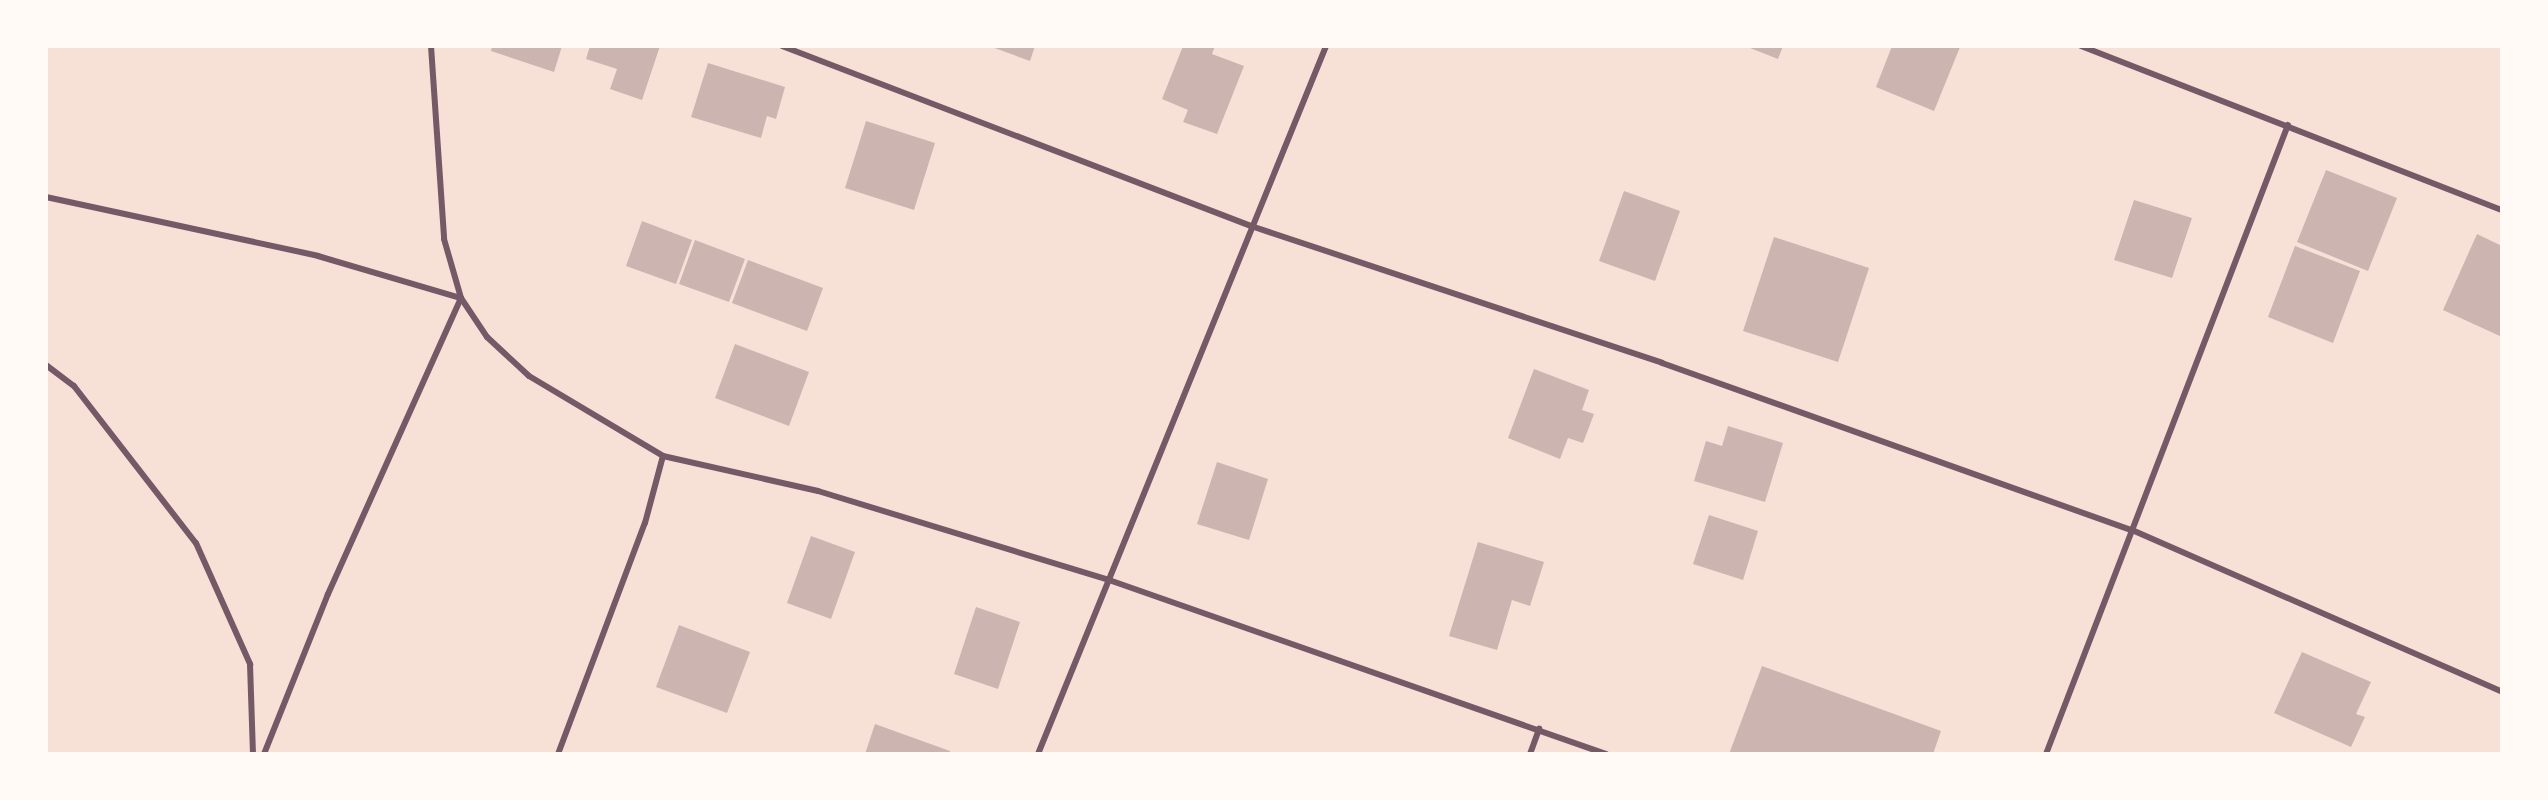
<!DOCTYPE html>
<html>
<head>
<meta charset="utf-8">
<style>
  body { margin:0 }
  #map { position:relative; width:2548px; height:800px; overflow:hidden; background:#f7e1d7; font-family:Signika,sans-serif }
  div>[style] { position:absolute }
  .building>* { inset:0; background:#ccb4b1 }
  .minor>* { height:6px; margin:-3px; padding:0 3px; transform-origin:3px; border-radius:3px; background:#755966 }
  span { translate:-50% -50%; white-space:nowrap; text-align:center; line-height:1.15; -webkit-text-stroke:4.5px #fffaf5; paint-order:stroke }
  .frame { position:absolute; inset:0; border:48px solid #fffaf5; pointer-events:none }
</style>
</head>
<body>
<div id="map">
  <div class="building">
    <i style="clip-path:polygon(492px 46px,562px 46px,554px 72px,491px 51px)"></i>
    <i style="clip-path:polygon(590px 46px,660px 46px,642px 100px,610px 89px,617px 69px,586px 59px)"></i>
    <i style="clip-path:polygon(989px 46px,1035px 46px,1030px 61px)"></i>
    <i style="clip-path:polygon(1183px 46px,1215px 46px,1212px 54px,1244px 66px,1217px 134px,1183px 122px,1188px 110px,1162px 99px)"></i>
    <i style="clip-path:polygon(1745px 46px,1783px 46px,1778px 59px)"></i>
    <i style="clip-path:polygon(1892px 46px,1960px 47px,1934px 111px,1876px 87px)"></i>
    <i style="clip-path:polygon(708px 63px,785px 87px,776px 119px,767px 116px,761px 138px,691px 117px)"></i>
    <i style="clip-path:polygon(866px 121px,935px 143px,914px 210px,845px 188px)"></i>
    <i style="clip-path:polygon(2326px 170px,2397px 198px,2368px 271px,2297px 242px)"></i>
    <i style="clip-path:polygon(1624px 191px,1680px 211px,1655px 281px,1599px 261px)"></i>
    <i style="clip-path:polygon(2134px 200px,2192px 218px,2172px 278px,2114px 260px)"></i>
    <i style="clip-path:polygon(642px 221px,692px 240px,676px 284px,626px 266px)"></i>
    <i style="clip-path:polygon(2477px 234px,2502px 246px,2502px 337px,2443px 310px)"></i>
    <i style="clip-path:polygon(1774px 237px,1869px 268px,1838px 362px,1743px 331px)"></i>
    <i style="clip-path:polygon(695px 240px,745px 259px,729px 302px,679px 284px)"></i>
    <i style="clip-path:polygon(2295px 246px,2360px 271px,2333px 343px,2268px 317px)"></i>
    <i style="clip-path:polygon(748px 260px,823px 288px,807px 331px,732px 303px)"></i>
    <i style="clip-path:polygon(735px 344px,809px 372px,789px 426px,715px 398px)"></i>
    <i style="clip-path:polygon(1534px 369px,1589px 390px,1582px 410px,1594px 414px,1583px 443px,1568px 438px,1560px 459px,1508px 438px)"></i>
    <i style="clip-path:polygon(1728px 426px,1783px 443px,1765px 502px,1694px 481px,1706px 441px,1722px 446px)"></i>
    <i style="clip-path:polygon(1217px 462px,1268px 479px,1249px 540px,1197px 524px)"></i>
    <i style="clip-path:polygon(1709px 515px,1758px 531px,1743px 580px,1693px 564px)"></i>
    <i style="clip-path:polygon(811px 536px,855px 552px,831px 619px,787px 603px)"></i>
    <i style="clip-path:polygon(1478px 542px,1544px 562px,1530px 606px,1512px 600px,1497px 650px,1449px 636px)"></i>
    <i style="clip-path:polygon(976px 607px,1020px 622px,998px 689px,954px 674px)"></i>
    <i style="clip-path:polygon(679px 625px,750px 652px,727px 713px,656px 687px)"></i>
    <i style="clip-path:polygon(2302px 652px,2371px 682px,2356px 714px,2365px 717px,2351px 747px,2274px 713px)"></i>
    <i style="clip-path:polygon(1762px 666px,1941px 731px,1933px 754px,1729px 754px)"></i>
    <i style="clip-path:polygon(875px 724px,950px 751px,949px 754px,865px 754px)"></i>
  </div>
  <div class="minor">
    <i style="left:431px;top:46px;width:193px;rotate:86.1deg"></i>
    <i style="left:444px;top:239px;width:61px;rotate:73.9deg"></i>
    <i style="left:461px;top:298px;width:47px;rotate:56.3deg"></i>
    <i style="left:487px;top:337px;width:57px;rotate:42.9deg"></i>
    <i style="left:529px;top:376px;width:156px;rotate:30.8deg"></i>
    <i style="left:782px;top:46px;width:502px;rotate:21deg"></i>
    <i style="left:1251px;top:226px;width:433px;rotate:18.4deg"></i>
    <i style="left:1662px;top:363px;width:499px;rotate:19.6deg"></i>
    <i style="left:2132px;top:530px;width:404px;rotate:23.6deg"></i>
    <i style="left:2081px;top:46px;width:452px;rotate:21.3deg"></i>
    <i style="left:46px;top:197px;width:278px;rotate:12.2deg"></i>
    <i style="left:318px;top:256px;width:149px;rotate:16.4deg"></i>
    <i style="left:461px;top:298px;width:325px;rotate:114.2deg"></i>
    <i style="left:328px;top:594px;width:172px;rotate:111.8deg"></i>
    <i style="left:46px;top:365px;width:35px;rotate:37deg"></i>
    <i style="left:74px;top:386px;width:199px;rotate:52.2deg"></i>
    <i style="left:196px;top:543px;width:133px;rotate:65.9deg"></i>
    <i style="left:250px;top:664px;width:90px;rotate:88.1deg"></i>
    <i style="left:558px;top:754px;width:247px;rotate:-69.4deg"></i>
    <i style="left:645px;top:523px;width:69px;rotate:-75deg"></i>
    <i style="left:663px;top:456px;width:159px;rotate:12.7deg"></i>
    <i style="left:818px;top:491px;width:304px;rotate:17deg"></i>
    <i style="left:1109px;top:580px;width:527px;rotate:19.3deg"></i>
    <i style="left:1038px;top:754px;width:764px;rotate:-67.86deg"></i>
    <i style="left:1530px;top:754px;width:27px;rotate:-70deg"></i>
    <i style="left:2046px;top:754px;width:674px;rotate:-68.96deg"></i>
  </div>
  <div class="frame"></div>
</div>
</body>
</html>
